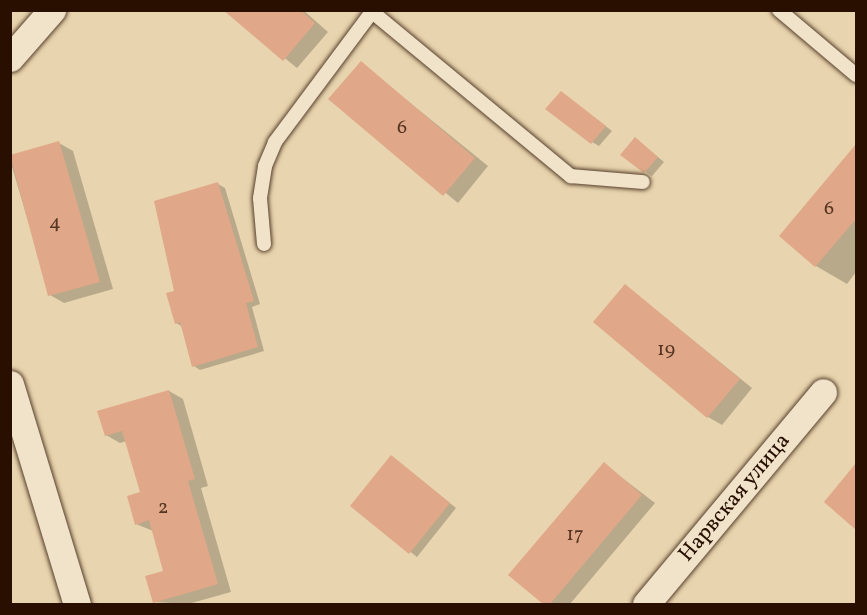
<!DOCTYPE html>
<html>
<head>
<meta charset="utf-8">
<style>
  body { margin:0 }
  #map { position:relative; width:867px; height:615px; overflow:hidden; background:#e8d4ae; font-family:Vollkorn,serif }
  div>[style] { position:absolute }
  .shadow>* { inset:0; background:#0003 }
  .building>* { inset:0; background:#e0a888 }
  .roads { filter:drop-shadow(0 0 2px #58402c) drop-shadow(0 0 2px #58402c) }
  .service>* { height:14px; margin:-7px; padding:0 7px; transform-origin:7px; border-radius:7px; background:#f0e3ca }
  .minor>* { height:27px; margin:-13.5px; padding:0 13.5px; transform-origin:13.5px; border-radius:13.5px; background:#f0e3ca }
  span { translate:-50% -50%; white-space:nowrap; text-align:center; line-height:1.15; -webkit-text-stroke:4.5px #f0e3ca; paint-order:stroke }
  .number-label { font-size:20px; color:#563522 }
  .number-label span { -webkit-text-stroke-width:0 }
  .street-label { font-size:22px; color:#280f00 }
  .frame { position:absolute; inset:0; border:12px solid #280f00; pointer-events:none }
</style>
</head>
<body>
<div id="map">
  <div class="shadow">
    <i style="clip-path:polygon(225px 10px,303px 10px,328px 32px,297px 68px)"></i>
    <i style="clip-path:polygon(361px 63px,488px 166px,458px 203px,331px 99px)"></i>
    <i style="clip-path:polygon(561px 92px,612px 131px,599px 146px,592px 142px)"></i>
    <i style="clip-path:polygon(636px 139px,664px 162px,652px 176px,622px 155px)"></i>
    <i style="clip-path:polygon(59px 143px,73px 151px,113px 289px,64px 303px,50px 295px,10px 160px)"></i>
    <i style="clip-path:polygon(856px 147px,856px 272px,847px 284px,816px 266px,781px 236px)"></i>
    <i style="clip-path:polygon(218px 184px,225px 188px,260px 304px,252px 307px,264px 351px,200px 370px,194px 366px,183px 327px,176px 323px,175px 292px)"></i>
    <i style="clip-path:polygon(625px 285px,752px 388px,722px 425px,708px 417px)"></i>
    <i style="clip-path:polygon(169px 391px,183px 399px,208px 486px,201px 488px,231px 592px,188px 604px,154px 602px,165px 572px,153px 531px,136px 524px,142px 493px,127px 441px,120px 443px,106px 435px)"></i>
    <i style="clip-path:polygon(398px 461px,456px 508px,417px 557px,352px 506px)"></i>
    <i style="clip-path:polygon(604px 464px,655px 503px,570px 604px,545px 604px,510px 575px)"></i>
    <i style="clip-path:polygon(856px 466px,856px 528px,826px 502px)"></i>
  </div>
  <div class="building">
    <i style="clip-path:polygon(223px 10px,300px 10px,315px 23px,283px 61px)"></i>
    <i style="clip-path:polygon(361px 61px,475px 158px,443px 196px,328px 99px)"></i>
    <i style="clip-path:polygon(561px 91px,606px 126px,591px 144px,545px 109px)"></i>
    <i style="clip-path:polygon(635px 137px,658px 157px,644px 173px,620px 155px)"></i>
    <i style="clip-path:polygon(59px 141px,100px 282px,48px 296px,10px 155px)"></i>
    <i style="clip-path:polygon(856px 144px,856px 219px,815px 267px,779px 236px)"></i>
    <i style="clip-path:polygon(218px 182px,254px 301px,246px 303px,258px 347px,192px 367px,180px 322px,175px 324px,166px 293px,174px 291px,154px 201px)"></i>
    <i style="clip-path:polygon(625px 284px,740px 379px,707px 418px,593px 322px)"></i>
    <i style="clip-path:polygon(169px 390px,195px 479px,188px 481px,218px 584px,153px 603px,145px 576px,163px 571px,149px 520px,135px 525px,127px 496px,140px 492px,122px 431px,105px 436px,97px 411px)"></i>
    <i style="clip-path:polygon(391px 455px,450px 503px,409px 554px,350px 506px)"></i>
    <i style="clip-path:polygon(604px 462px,642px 495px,550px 604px,543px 604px,508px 575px)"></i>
    <i style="clip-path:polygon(856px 463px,856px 530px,824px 502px)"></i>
  </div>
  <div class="roads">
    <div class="service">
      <i style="left:370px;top:10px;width:261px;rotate:39.6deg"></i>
      <i style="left:571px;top:176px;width:72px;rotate:4.8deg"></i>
      <i style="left:779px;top:10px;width:101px;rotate:40.2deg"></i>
      <i style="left:264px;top:244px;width:46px;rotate:-95deg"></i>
      <i style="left:260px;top:198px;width:32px;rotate:-81deg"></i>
      <i style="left:265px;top:166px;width:26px;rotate:-67deg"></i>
      <i style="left:275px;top:142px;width:162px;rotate:-53.3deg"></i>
    </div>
    <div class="minor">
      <i style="left:10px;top:58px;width:64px;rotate:-48.8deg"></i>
      <i style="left:10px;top:384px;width:230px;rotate:73.1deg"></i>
      <i style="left:646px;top:604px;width:276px;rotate:-50.1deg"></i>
    </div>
  </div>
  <div class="number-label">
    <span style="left:402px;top:128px">6</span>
    <span style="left:829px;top:209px">6</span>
    <span style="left:55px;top:223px">4</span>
    <span style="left:666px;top:350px">19</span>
    <span style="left:163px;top:508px">2</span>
    <span style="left:575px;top:535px">17</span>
  </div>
  <div class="street-label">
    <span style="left:735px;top:498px;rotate:-50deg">Нарвская улица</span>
  </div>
  <div class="frame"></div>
</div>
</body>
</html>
